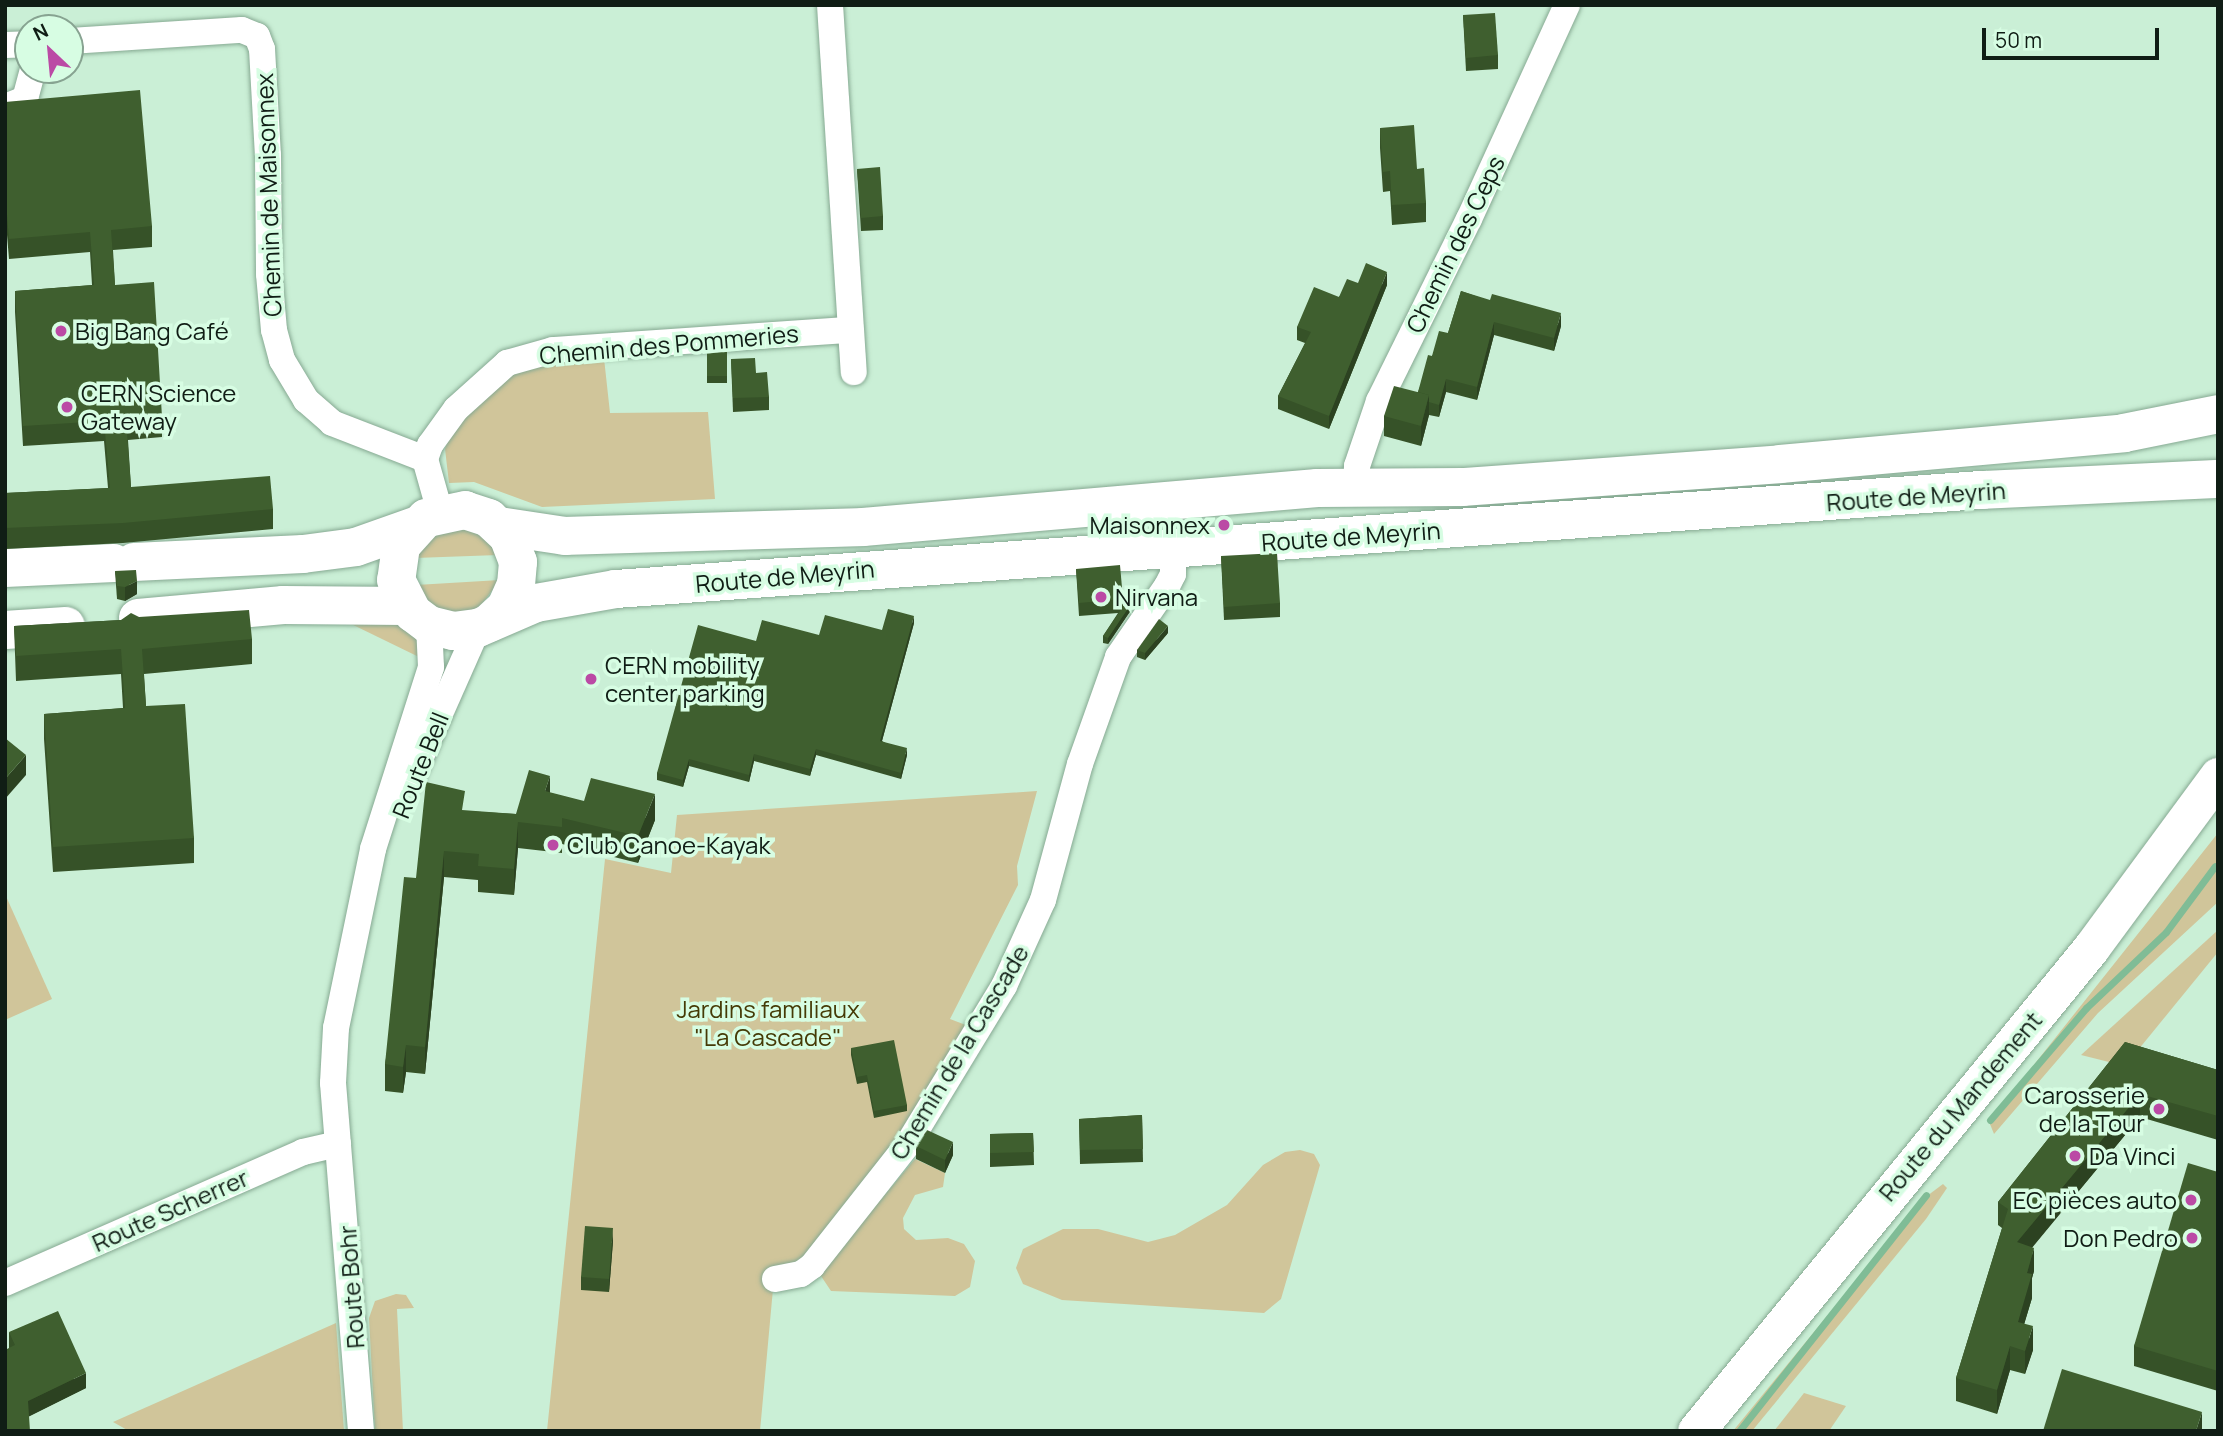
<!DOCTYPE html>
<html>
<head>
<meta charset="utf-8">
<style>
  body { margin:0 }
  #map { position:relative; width:2223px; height:1436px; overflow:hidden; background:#caefd6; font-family:Manrope,sans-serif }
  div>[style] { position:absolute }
  .green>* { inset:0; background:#d0c59a }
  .stream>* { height:7px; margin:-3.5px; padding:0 3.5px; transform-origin:3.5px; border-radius:3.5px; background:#80bc96 }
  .roads { filter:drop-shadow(0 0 2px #86a992) drop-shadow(0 0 2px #86a992) }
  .minor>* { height:26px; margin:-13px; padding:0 13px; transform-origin:13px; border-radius:13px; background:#fff }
  .secondary>* { height:37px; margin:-18.5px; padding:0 18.5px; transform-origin:18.5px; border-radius:18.5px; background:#fff }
  .primary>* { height:38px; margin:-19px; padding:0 19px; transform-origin:19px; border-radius:19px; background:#fff }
  .wall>* { inset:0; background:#365228 }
  .shaded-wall>* { inset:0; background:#2c4221 }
  .building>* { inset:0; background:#3f5f2f }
  .dots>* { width:19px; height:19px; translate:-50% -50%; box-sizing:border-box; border:4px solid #d7fde3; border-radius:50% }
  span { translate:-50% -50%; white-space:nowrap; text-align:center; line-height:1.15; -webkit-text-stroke:7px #d7fde3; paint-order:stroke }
  .street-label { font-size:24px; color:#101d15 }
  .poi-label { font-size:24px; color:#101d15 }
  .left { translate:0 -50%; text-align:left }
  .right { translate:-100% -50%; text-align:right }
  .park-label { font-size:24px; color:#453a06 }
  .frame { position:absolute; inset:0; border:7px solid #101d15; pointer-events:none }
  .north { position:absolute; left:14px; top:14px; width:70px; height:70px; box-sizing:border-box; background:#d7fde3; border:2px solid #87a391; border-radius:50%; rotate:334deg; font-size:19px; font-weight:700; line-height:28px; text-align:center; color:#101d15 }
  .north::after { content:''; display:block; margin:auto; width:24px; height:32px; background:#bb4aa5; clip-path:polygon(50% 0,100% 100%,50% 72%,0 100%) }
  .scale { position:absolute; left:1982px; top:28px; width:177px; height:32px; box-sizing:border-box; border:4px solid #101d15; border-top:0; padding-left:9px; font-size:21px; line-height:24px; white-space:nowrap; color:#101d15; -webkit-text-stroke:5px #d7fde3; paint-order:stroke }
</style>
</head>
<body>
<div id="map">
  <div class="green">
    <i style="clip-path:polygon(604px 358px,610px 413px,708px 412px,715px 499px,542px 507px,474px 482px,449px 483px,445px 449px,451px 432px,471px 408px,516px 372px,550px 362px)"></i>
    <i style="clip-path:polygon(457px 526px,483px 534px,498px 555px,415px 558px,431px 535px)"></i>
    <i style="clip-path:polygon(500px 580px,478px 609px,463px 614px,434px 608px,416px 585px)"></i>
    <i style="clip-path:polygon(379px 616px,407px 629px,419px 641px,421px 658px,343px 620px)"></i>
    <i style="clip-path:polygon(1037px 791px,1017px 866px,1018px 885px,950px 1019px,971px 1027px,919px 1116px,802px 1267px,775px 1267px,760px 1431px,547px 1431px,605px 859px,671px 873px,677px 815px)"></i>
    <i style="clip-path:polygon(2218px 833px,2218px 902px,2098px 1013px,1994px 1134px,1990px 1124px,1994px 1115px)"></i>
    <i style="clip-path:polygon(5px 894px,52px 999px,5px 1020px)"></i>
    <i style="clip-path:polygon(2218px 930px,2218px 952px,2125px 1066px,2081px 1055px)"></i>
    <i style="clip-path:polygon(1300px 1150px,1314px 1154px,1320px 1165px,1281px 1299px,1264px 1313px,1062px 1300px,1023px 1284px,1016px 1268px,1023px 1249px,1063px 1229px,1098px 1229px,1148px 1242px,1175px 1235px,1227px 1205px,1263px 1165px,1285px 1152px)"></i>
    <i style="clip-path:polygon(915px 1159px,945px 1173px,943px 1187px,915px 1195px,903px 1218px,904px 1229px,916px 1240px,948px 1238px,964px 1244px,975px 1261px,970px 1287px,955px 1296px,831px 1291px,819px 1273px)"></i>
    <i style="clip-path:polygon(1943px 1184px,1947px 1188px,1926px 1219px,1752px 1431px,1733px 1431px,1923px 1199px)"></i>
    <i style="clip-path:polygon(396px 1294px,406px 1295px,414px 1308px,397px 1309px,403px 1431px,375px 1431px,369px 1318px,375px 1301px)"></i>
    <i style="clip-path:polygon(336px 1323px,344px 1431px,129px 1431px,113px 1422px)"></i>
    <i style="clip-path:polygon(1804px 1393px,1846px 1406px,1829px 1431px,1774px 1431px)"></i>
  </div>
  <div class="stream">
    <i style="left:1990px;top:1120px;width:148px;rotate:-49.4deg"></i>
    <i style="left:2086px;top:1008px;width:110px;rotate:-43.5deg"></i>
    <i style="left:2166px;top:932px;width:82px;rotate:-53.4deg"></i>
    <i style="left:1739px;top:1431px;width:301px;rotate:-51.6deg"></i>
  </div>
  <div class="roads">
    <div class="minor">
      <i style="left:830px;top:5px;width:368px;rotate:86.3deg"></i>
      <i style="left:70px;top:41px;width:172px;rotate:-3.7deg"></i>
      <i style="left:242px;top:30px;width:16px;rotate:22deg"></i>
      <i style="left:257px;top:36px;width:14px;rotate:69deg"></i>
      <i style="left:262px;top:49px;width:106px;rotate:86.8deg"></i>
      <i style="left:268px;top:155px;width:119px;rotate:89.5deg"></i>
      <i style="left:269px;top:274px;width:56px;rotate:84.9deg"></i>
      <i style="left:274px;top:330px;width:31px;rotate:75deg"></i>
      <i style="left:282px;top:360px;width:47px;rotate:59deg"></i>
      <i style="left:306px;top:400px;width:35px;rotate:41deg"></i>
      <i style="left:332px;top:423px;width:100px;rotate:21.2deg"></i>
      <i style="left:5px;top:45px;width:23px;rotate:-2deg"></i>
      <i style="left:5px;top:107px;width:22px;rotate:-22deg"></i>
      <i style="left:25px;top:99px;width:30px;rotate:-75deg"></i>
      <i style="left:1356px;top:486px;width:20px;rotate:-87deg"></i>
      <i style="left:1357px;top:466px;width:69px;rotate:-71.3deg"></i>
      <i style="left:1379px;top:401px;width:203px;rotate:-63.7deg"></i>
      <i style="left:1469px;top:219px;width:235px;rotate:-65.4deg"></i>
      <i style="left:440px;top:512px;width:55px;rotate:-105.8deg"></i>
      <i style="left:425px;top:459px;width:15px;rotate:-70deg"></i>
      <i style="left:430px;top:445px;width:44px;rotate:-54.2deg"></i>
      <i style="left:456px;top:409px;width:69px;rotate:-42deg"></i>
      <i style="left:507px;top:363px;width:48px;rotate:-15.8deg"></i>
      <i style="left:553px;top:350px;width:296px;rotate:-3.9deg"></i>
      <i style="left:411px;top:779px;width:165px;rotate:-66.1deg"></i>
      <i style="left:775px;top:1279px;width:26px;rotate:-11deg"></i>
      <i style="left:801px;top:1274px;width:14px;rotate:-36deg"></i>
      <i style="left:812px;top:1266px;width:155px;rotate:-51.8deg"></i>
      <i style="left:908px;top:1144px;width:185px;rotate:-58.7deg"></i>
      <i style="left:1004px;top:986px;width:94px;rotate:-65.6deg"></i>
      <i style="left:1043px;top:900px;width:141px;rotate:-74.8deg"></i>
      <i style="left:1080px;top:764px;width:114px;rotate:-70.4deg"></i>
      <i style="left:1118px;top:657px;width:86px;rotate:-55.4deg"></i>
      <i style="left:1167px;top:586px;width:13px;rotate:-63deg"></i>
      <i style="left:1173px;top:574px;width:24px;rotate:-90deg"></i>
      <i style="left:5px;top:1283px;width:326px;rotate:-23.7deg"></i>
      <i style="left:303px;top:1152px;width:36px;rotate:-13deg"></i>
      <i style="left:361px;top:1431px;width:349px;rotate:-94.6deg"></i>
      <i style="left:333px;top:1083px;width:55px;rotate:-86.9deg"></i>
      <i style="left:336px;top:1028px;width:183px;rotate:-78.3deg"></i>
      <i style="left:373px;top:849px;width:191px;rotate:-72.3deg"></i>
      <i style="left:431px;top:667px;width:42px;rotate:-92.7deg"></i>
    </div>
    <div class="secondary">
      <i style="left:1696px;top:1431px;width:624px;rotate:-50.72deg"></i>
      <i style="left:2091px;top:948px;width:214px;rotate:-53.6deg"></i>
    </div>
    <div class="primary">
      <i style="left:499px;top:526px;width:67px;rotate:8.6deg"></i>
      <i style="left:565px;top:536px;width:298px;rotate:-1.7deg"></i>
      <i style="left:863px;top:527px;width:456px;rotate:-4.9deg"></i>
      <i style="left:1317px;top:488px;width:146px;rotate:-0.4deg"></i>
      <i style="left:1463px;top:487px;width:318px;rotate:-4.1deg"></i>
      <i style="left:1780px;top:464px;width:345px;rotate:-5.1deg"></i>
      <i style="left:2124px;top:433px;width:96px;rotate:-11.4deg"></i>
      <i style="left:134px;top:562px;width:169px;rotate:-2.7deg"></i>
      <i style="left:303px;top:554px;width:53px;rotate:-7.5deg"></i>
      <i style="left:356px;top:547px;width:63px;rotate:-19.6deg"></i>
      <i style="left:5px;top:568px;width:109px;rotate:-2.6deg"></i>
      <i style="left:138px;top:618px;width:146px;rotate:-5.1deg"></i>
      <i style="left:283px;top:605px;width:124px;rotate:0.5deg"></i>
      <i style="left:489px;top:623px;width:23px;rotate:-43deg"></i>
      <i style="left:506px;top:607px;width:24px;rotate:-66deg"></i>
      <i style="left:516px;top:585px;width:23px;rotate:-85deg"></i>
      <i style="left:518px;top:562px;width:28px;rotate:-111deg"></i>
      <i style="left:508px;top:536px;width:26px;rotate:-137deg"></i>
      <i style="left:489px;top:518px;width:25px;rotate:-162deg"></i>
      <i style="left:465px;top:510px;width:40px;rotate:168deg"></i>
      <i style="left:426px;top:518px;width:38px;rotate:132deg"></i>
      <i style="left:401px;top:546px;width:34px;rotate:98deg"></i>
      <i style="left:396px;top:580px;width:37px;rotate:63deg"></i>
      <i style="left:413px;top:613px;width:20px;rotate:37deg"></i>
      <i style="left:429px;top:625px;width:25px;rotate:14deg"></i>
      <i style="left:453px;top:631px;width:25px;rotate:-7deg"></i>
      <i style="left:478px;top:628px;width:63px;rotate:-23.3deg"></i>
      <i style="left:536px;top:603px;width:81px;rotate:-9.9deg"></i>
      <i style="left:616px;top:589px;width:1370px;rotate:-4.15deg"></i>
      <i style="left:1982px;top:490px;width:236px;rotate:-2.7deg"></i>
      <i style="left:5px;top:630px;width:61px;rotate:-3.8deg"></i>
    </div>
  </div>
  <div class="wall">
    <i style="clip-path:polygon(1463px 15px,1498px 55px,1498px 69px,1466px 71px)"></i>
    <i style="clip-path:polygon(5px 102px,152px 226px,152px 247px,113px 250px,115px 285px,162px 417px,162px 437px,128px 440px,131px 487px,273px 509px,273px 529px,123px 543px,5px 549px,5px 493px,108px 488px,104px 441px,23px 446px,15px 312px,15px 291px,92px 285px,90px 252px,9px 259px,7px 235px,5px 235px)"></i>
    <i style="clip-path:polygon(1380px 128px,1417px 169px,1426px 203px,1426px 222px,1392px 225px,1390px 191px,1383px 192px,1380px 148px)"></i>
    <i style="clip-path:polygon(857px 169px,883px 216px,883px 230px,861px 231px)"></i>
    <i style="clip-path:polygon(1358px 283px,1387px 285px,1329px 429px,1278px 409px,1278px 396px,1305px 343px,1297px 340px,1297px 327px)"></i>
    <i style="clip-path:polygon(1461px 291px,1561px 326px,1554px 351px,1494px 335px,1477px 400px,1446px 392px,1439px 417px,1429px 415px,1421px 446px,1384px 436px,1384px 416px,1418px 392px,1432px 356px,1448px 333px)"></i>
    <i style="clip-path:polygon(727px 349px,727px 383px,707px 383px,707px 350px)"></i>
    <i style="clip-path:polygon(731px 359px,756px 373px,769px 397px,769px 410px,733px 412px)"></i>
    <i style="clip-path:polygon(1221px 556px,1280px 603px,1280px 617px,1224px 620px)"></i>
    <i style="clip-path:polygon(1076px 569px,1123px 599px,1123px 606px,1131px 610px,1108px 644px,1103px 643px,1103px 636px,1118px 613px,1079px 616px)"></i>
    <i style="clip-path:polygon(115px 571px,137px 594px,125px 601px,117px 599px)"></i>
    <i style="clip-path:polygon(139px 617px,252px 639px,252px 664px,144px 674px,146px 706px,194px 838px,194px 863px,53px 872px,44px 739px,44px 714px,123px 708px,121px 674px,16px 681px,14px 626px,121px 620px)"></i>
    <i style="clip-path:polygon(914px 623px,882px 741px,907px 755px,901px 779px,816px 755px,810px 776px,754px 761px,749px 782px,689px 766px,683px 787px,657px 780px,657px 773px,756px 641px,882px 630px)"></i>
    <i style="clip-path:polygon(1168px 633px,1145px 660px,1137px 657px,1137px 650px)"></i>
    <i style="clip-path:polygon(550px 793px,655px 820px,638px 863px,562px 844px,562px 853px,518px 848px,514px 895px,478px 892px,478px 880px,444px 877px,425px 1074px,406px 1072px,403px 1093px,385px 1091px,385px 1064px,416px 878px,465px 811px,516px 814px)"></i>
    <i style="clip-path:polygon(2125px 1042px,2218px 1070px,2218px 1140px,2140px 1117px,2032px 1247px,2034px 1271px,2032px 1278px,2032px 1298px,2024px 1324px,2033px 1350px,2025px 1374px,2010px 1370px,1997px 1414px,1956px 1401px,1956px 1378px,2002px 1228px,1998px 1225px,1998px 1202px)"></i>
    <i style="clip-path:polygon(851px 1048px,907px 1105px,907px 1111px,874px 1118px,867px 1082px,857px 1084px,851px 1055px)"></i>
    <i style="clip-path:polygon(1142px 1115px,1143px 1162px,1080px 1164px,1079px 1119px)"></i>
    <i style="clip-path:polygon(1033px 1133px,1034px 1165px,990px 1167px,990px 1134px)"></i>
    <i style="clip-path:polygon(916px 1146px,953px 1155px,945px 1173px,916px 1159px)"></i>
    <i style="clip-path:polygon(2218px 1172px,2218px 1391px,2134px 1366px,2134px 1346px)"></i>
    <i style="clip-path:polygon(613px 1241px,609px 1292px,581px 1290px,581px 1277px)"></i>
    <i style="clip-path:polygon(9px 1332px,86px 1388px,29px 1416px,9px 1348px)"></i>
  </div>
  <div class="shaded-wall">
    <i style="clip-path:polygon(1387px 272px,1387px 285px,1329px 429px,1329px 416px)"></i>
    <i style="clip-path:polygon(1561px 313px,1561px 326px,1554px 351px,1554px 338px)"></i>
    <i style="clip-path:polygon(1494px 322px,1494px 335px,1477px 400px,1477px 387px)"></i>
    <i style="clip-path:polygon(1446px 379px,1446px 392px,1439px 417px,1439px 405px)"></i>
    <i style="clip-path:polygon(1429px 395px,1429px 415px,1421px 446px,1421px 426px)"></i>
    <i style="clip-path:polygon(137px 581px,137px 594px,125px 601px,125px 587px)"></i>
    <i style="clip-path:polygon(1131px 604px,1131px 610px,1108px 644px,1108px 638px)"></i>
    <i style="clip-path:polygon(914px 616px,914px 623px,880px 748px,880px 741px)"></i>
    <i style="clip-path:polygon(1168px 626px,1168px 633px,1145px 660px,1145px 653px)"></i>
    <i style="clip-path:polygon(907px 748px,907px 755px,901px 779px,901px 773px)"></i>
    <i style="clip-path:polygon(816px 749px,816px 755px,810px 776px,810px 769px)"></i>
    <i style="clip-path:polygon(754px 754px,754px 761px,749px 782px,749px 775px)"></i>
    <i style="clip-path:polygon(26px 755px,26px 775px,5px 799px,5px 779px)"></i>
    <i style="clip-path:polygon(689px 759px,689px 766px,683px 787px,683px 780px)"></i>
    <i style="clip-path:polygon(550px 776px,550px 802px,545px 791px)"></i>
    <i style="clip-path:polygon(655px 794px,655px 820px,638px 863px,638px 836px)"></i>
    <i style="clip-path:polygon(518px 822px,518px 848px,514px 895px,514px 869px)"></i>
    <i style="clip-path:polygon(444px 851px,444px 877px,425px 1074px,425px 1047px)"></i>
    <i style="clip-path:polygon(406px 1045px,406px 1072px,403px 1093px,403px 1067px)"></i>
    <i style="clip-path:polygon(2140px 1094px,2140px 1117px,2017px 1266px,2017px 1242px)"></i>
    <i style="clip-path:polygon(953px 1142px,953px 1155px,945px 1173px,945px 1160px)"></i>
    <i style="clip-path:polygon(613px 1228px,613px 1241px,609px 1292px,609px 1279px)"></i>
    <i style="clip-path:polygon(2034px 1248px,2034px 1271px,2032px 1278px,2032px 1298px,2018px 1345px,2018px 1322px,2027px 1273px)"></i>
    <i style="clip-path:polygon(2033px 1326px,2033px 1350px,2025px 1374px,2025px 1351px)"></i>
    <i style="clip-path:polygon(2010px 1346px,2010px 1370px,1997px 1414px,1997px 1390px)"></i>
    <i style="clip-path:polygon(86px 1373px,86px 1388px,28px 1417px,28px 1401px)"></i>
    <i style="clip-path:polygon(2202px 1412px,2202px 1431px,2196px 1431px)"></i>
  </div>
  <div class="building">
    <i style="clip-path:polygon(1495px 13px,1498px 55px,1466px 58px,1463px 15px)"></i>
    <i style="clip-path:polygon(140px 90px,152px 226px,111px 230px,115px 285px,154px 282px,162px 417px,126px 419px,131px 487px,270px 476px,273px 509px,123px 523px,5px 528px,5px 493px,110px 488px,104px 421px,23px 426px,15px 291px,94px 285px,90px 232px,9px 239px,7px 215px,5px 215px,5px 102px)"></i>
    <i style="clip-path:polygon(1414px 125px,1417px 169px,1424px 168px,1426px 203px,1392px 205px,1390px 171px,1383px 172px,1380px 128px)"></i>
    <i style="clip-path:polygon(880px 167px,883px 216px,861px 218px,857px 169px)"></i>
    <i style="clip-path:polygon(1366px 263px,1387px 272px,1329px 416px,1278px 396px,1311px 332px,1297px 327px,1314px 287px,1339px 297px,1347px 279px,1358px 283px)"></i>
    <i style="clip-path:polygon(1461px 291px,1490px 300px,1492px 294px,1561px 313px,1554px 338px,1494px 322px,1477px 387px,1446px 379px,1439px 405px,1429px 402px,1429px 395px,1418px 392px,1428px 355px,1432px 356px,1439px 331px,1448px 333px)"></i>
    <i style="clip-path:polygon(727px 349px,727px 376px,707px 376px,707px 350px)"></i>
    <i style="clip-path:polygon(755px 358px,756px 373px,767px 372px,769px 397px,733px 398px,731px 359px)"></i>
    <i style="clip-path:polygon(1394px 386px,1429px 395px,1421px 426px,1384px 416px)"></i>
    <i style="clip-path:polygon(1277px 553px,1280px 603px,1224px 607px,1221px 556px)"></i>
    <i style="clip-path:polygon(1120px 565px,1123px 599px,1079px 603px,1076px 569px)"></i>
    <i style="clip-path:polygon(136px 570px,137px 581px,125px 587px,117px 586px,115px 571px)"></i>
    <i style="clip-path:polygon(1127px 601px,1131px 604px,1108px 638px,1103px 636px)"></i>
    <i style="clip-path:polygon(888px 609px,914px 616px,880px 741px,907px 748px,901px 773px,816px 749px,810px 769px,754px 754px,749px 775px,689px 759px,683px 780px,657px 773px,698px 625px,756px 641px,762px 620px,819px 635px,825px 615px,882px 630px)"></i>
    <i style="clip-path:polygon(249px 610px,252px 639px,142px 649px,146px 706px,185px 704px,194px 838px,53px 847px,44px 714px,125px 708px,121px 649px,16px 656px,14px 626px,121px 620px,131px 613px,139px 617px)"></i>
    <i style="clip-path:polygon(1159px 619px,1168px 626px,1145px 653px,1137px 650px)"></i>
    <i style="clip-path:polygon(5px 738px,26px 755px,5px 779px)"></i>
    <i style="clip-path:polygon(529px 770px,550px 776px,545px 791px,584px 801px,591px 778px,655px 794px,638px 836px,562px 818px,562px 827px,518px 822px,514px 869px,478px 866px,479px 854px,444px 851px,425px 1047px,406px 1045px,403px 1067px,385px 1064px,404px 877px,416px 878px,426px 782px,465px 791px,462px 810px,516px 814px)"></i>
    <i style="clip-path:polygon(894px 1040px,907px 1105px,874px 1111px,867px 1075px,857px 1077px,851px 1048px)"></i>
    <i style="clip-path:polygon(2125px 1042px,2218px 1070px,2218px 1116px,2140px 1094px,2017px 1242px,2034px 1248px,2027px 1273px,2032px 1274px,2018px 1322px,2033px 1326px,2025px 1351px,2010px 1346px,1997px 1390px,1956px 1378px,2008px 1209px,1998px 1202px)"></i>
    <i style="clip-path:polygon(1142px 1115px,1143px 1149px,1080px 1150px,1079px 1119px)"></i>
    <i style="clip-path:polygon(927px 1130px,953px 1142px,945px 1160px,916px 1146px)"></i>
    <i style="clip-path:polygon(1033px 1133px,1034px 1152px,990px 1153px,990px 1134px)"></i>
    <i style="clip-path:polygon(2188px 1163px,2218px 1172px,2218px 1371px,2134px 1346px)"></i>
    <i style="clip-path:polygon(585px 1226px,613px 1228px,609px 1279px,581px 1277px)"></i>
    <i style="clip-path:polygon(58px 1311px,86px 1373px,28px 1401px,30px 1431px,5px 1431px,5px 1350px,15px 1345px,9px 1332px)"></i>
    <i style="clip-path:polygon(2062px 1369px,2202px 1412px,2196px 1431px,2043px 1431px)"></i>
  </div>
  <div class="dots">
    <i style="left:61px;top:331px;background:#bb4aa5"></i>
    <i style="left:67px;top:407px;background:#bb4aa5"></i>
    <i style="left:1224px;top:525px;background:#bb4aa5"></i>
    <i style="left:1101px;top:597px;background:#bb4aa5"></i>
    <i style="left:591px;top:679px;background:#bb4aa5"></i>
    <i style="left:553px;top:845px;background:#bb4aa5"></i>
    <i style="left:2159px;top:1109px;background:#bb4aa5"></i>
    <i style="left:2075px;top:1156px;background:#bb4aa5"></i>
    <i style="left:2191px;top:1200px;background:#bb4aa5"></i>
    <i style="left:2192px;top:1238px;background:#bb4aa5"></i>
  </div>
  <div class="street-label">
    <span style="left:268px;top:195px;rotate:-92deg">Chemin de Maisonnex</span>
    <span style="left:1455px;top:244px;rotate:-64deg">Chemin des Ceps</span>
    <span style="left:669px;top:344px;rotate:-5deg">Chemin des Pommeries</span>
    <span style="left:1916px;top:496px;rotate:-4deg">Route de Meyrin</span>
    <span style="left:1351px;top:536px;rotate:-4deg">Route de Meyrin</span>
    <span style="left:785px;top:576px;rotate:-5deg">Route de Meyrin</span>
    <span style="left:420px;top:765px;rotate:-68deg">Route Bell</span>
    <span style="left:959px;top:1052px;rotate:-59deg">Chemin de la Cascade</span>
    <span style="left:1960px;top:1106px;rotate:-50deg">Route du Mandement</span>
    <span style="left:170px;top:1210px;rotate:-24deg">Route Scherrer</span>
    <span style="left:351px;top:1287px;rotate:-94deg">Route Bohr</span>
  </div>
  <div class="poi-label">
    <span class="left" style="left:75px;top:331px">Big Bang Café</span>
    <span class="left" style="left:81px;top:407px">CERN Science<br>Gateway</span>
    <span class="right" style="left:1210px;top:525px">Maisonnex</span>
    <span class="left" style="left:1115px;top:597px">Nirvana</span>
    <span class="left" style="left:605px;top:679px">CERN mobility<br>center parking</span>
    <span class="left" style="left:567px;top:845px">Club Canoe-Kayak</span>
    <span class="right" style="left:2145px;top:1109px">Carosserie<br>de la Tour</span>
    <span class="left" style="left:2089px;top:1156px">Da Vinci</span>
    <span class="right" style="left:2177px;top:1200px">EC pièces auto</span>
    <span class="right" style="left:2178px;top:1238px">Don Pedro</span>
  </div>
  <div class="park-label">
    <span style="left:768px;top:1023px">Jardins familiaux<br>"La Cascade"</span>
  </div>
  <div class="frame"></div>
  <div class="north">N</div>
  <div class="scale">50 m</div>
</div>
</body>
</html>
